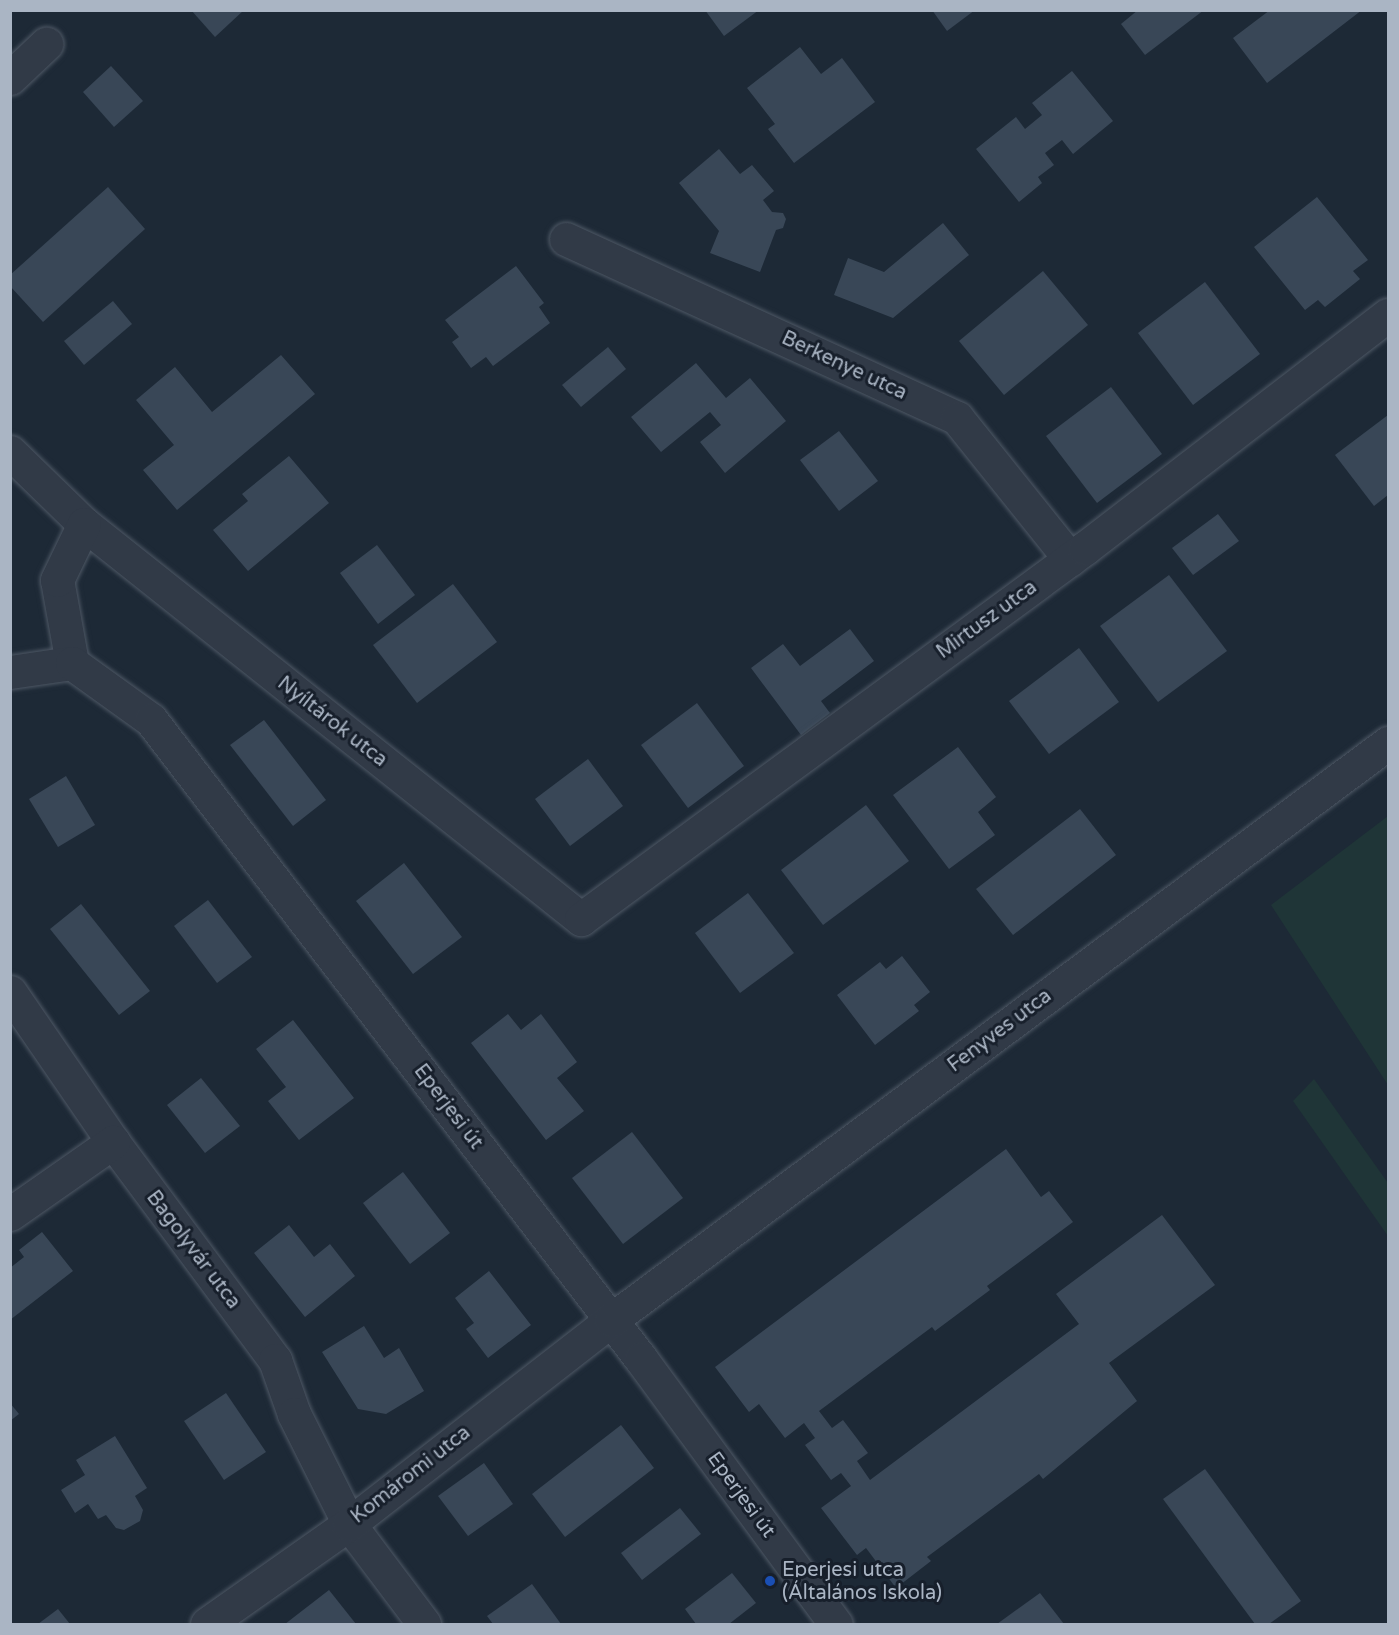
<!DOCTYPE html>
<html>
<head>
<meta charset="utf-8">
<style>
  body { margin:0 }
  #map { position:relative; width:1399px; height:1635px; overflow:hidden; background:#1d2936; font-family:"Varela Round",sans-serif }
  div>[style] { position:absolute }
  .green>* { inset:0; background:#1f3537 }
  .building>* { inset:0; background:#394757 }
  .roads { filter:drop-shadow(0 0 2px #4e5865) drop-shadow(0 0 2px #4e5865) }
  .minor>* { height:33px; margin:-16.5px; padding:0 16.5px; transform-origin:16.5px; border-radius:16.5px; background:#313a47 }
  .dots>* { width:16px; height:16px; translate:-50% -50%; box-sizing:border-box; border:3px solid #171f2b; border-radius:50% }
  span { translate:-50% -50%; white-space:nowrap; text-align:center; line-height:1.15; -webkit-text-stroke:6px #171f2b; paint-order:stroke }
  .street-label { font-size:20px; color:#aab5c4 }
  .poi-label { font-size:20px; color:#aab5c4 }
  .left { translate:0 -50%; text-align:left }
  .frame { position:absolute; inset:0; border:12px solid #aab5c4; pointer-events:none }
</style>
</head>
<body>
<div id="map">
  <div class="green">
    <i style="clip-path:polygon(1388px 816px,1388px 1085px,1271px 905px)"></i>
    <i style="clip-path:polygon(1314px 1079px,1388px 1183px,1388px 1236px,1293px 1101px)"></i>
  </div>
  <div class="building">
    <i style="clip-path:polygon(191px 10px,244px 10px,215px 37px)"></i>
    <i style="clip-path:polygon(705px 10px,759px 10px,724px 36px)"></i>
    <i style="clip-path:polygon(932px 10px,975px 10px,947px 31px)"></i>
    <i style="clip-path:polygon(1138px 10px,1204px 10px,1145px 55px,1121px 24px)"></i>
    <i style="clip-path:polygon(1270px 10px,1287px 11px,1362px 10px,1267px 83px,1233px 38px)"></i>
    <i style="clip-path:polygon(800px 47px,821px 74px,842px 58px,875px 102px,794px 163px,768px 129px,775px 124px,747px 88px)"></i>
    <i style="clip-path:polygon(111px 66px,143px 101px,114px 127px,83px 92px)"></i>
    <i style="clip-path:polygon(1072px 71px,1113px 121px,1073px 154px,1062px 140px,1045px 153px,1054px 165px,1038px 177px,1042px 183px,1019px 202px,976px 149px,1016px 117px,1025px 129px,1042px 115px,1032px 103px)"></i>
    <i style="clip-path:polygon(719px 149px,740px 174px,752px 165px,774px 191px,763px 200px,772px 212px,783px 213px,786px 219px,783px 228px,776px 230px,760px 272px,710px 253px,719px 231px,679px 183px)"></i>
    <i style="clip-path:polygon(108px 187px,145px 229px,43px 322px,10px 286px,10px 275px)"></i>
    <i style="clip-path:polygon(1317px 197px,1368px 260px,1353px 271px,1360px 279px,1325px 307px,1318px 300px,1305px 310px,1254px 247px)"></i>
    <i style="clip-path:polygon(943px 223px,969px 255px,893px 318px,834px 295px,848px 258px,884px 272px)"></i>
    <i style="clip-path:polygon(516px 266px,544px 303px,539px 307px,550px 323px,493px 366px,486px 357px,471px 368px,452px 342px,459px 337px,445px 320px)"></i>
    <i style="clip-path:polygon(1043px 271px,1088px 325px,1004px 395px,959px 341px)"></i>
    <i style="clip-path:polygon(1205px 282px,1260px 354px,1193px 405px,1138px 333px)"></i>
    <i style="clip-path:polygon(113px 301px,132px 324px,84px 365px,64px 341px)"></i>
    <i style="clip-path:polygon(608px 347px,626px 369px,581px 407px,562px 385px)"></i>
    <i style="clip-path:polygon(281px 355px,315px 394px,177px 510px,143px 470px,174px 445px,136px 400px,175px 367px,212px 412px)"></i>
    <i style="clip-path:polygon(696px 363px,726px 398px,750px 378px,786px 421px,725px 473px,700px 442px,721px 425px,710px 412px,661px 452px,631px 417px)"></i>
    <i style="clip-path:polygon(1111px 387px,1162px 454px,1097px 503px,1046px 436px)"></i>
    <i style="clip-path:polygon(1388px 415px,1388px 495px,1374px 506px,1335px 455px)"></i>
    <i style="clip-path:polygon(839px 431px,878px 481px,839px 511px,800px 460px)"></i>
    <i style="clip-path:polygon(289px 456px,329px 503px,248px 571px,213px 530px,248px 501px,242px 494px)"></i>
    <i style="clip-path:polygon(1218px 514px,1239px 541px,1193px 575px,1172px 548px)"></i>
    <i style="clip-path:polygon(377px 545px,415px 595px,378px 624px,340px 573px)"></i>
    <i style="clip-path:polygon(1169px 575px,1227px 651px,1158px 702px,1100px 626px)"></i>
    <i style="clip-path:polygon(453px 584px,497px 642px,417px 703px,373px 645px)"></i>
    <i style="clip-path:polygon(850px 629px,874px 661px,821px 701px,830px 713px,801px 735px,751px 668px,783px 644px,800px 666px)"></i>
    <i style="clip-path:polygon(1079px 648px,1119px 702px,1049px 754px,1009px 701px)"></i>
    <i style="clip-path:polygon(697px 703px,744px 766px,688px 808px,641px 745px)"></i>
    <i style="clip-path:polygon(264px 720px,326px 800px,293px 826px,230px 745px)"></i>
    <i style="clip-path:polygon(958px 747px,996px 797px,978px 812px,995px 835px,949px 869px,893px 795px)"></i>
    <i style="clip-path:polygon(588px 759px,623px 806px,570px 846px,535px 799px)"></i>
    <i style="clip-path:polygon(66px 776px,95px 825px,58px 847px,29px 799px)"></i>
    <i style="clip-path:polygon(866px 805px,909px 861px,823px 925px,781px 870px)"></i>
    <i style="clip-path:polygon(1080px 809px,1116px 855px,1013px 935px,976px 889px)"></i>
    <i style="clip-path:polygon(404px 863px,462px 937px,413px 974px,356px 901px)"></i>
    <i style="clip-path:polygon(748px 893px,794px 953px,740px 993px,695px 933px)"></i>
    <i style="clip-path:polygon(208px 900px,252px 957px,217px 983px,174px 926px)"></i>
    <i style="clip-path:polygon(81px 904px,150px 991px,119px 1015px,50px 929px)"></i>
    <i style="clip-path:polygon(902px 956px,930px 992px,914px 1005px,919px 1011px,875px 1045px,837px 995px,880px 962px,886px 969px)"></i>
    <i style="clip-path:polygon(508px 1014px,521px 1030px,541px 1014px,577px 1062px,557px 1078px,584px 1111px,546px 1140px,471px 1043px)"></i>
    <i style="clip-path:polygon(293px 1020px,354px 1098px,299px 1140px,268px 1101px,286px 1087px,256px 1049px)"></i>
    <i style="clip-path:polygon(201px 1078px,240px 1126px,205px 1153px,167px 1105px)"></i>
    <i style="clip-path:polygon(632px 1132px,683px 1198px,623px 1244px,572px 1178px)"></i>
    <i style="clip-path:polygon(1006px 1149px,1041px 1197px,1049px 1191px,1073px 1222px,987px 1286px,990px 1290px,935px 1331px,932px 1327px,819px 1411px,832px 1428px,843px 1420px,868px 1453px,857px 1461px,870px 1480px,1079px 1324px,1056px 1294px,1162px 1215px,1215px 1285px,1109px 1363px,1137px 1401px,1043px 1479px,1039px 1474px,927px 1557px,931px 1561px,896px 1588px,866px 1548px,857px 1555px,821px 1508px,851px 1486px,841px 1473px,831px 1480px,805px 1445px,815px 1438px,804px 1423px,785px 1438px,759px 1404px,749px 1412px,715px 1367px)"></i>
    <i style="clip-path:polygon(403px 1172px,450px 1233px,410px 1264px,363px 1203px)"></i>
    <i style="clip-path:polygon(289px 1225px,314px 1257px,330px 1244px,355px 1276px,305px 1317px,254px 1253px)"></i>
    <i style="clip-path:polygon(42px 1232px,73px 1271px,10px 1320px,10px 1268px,24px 1257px,19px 1250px)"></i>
    <i style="clip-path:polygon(489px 1271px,531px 1325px,488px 1358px,466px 1329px,474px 1323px,455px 1298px)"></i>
    <i style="clip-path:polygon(364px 1326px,384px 1358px,399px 1348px,424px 1391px,386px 1414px,358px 1409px,322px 1352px)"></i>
    <i style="clip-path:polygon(226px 1393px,266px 1452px,224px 1480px,184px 1421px)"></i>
    <i style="clip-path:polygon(10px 1403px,19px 1414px,10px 1421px)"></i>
    <i style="clip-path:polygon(621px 1425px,654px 1468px,565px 1537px,532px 1494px)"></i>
    <i style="clip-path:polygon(115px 1436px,147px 1488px,135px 1496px,143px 1510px,140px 1521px,124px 1530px,116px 1528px,106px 1515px,98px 1519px,88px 1504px,75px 1513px,61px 1490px,85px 1475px,76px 1460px)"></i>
    <i style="clip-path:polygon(484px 1463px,513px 1504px,468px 1536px,438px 1496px)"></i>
    <i style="clip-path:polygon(1205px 1469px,1301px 1601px,1269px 1624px,1255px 1624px,1163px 1499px)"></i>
    <i style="clip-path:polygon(680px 1508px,701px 1534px,642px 1580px,621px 1553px)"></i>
    <i style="clip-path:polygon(732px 1573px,756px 1603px,729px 1624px,696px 1624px,685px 1609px)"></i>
    <i style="clip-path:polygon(532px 1584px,561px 1624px,493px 1624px,487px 1616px)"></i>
    <i style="clip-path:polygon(329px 1590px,356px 1624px,285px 1624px)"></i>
    <i style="clip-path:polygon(1040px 1593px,1064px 1624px,997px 1624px)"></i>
    <i style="clip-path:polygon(58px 1609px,70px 1624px,38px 1624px)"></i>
  </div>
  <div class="roads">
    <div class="minor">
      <i style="left:10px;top:78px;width:50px;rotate:-43.4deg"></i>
      <i style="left:566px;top:239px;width:430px;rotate:24.6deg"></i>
      <i style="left:957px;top:418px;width:181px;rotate:51.3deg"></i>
      <i style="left:10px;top:452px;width:103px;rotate:44.2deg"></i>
      <i style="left:84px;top:524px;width:635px;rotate:38.48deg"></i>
      <i style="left:581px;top:919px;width:626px;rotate:-36.36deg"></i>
      <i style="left:1085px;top:548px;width:382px;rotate:-37.6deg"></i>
      <i style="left:72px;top:663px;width:84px;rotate:-100.2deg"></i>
      <i style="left:57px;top:580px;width:62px;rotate:-64.3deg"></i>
      <i style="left:10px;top:672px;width:63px;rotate:-8.3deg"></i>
      <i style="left:72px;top:663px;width:97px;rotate:35.8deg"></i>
      <i style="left:151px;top:720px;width:805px;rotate:52.52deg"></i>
      <i style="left:641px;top:1359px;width:329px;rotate:53.7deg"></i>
      <i style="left:10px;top:992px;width:182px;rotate:55.5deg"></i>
      <i style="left:113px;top:1142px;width:272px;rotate:53.4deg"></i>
      <i style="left:275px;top:1360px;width:57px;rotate:70.6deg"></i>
      <i style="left:294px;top:1414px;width:123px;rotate:63.4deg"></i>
      <i style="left:349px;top:1524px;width:125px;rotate:53.1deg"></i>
      <i style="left:10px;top:1214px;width:126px;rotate:-35deg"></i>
      <i style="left:207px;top:1624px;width:174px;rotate:-35.2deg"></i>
      <i style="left:349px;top:1524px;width:332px;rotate:-37.9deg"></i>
      <i style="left:611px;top:1320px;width:968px;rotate:-36.6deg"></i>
    </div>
  </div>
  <div class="dots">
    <i style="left:770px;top:1581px;background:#1a4fb4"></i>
  </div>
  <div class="street-label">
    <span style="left:844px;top:366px;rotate:25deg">Berkenye utca</span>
    <span style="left:987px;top:620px;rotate:-36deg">Mirtusz utca</span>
    <span style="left:332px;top:722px;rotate:38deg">Nyíltárok utca</span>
    <span style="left:1000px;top:1031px;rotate:-37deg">Fenyves utca</span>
    <span style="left:448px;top:1107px;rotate:53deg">Eperjesi út</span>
    <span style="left:193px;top:1250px;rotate:53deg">Bagolyvár utca</span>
    <span style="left:411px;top:1475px;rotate:-38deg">Komáromi utca</span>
    <span style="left:741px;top:1495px;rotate:54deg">Eperjesi út</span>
  </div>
  <div class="poi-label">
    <span class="left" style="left:782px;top:1582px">Eperjesi utca<br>(Általános Iskola)</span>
  </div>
  <div class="frame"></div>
</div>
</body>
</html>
